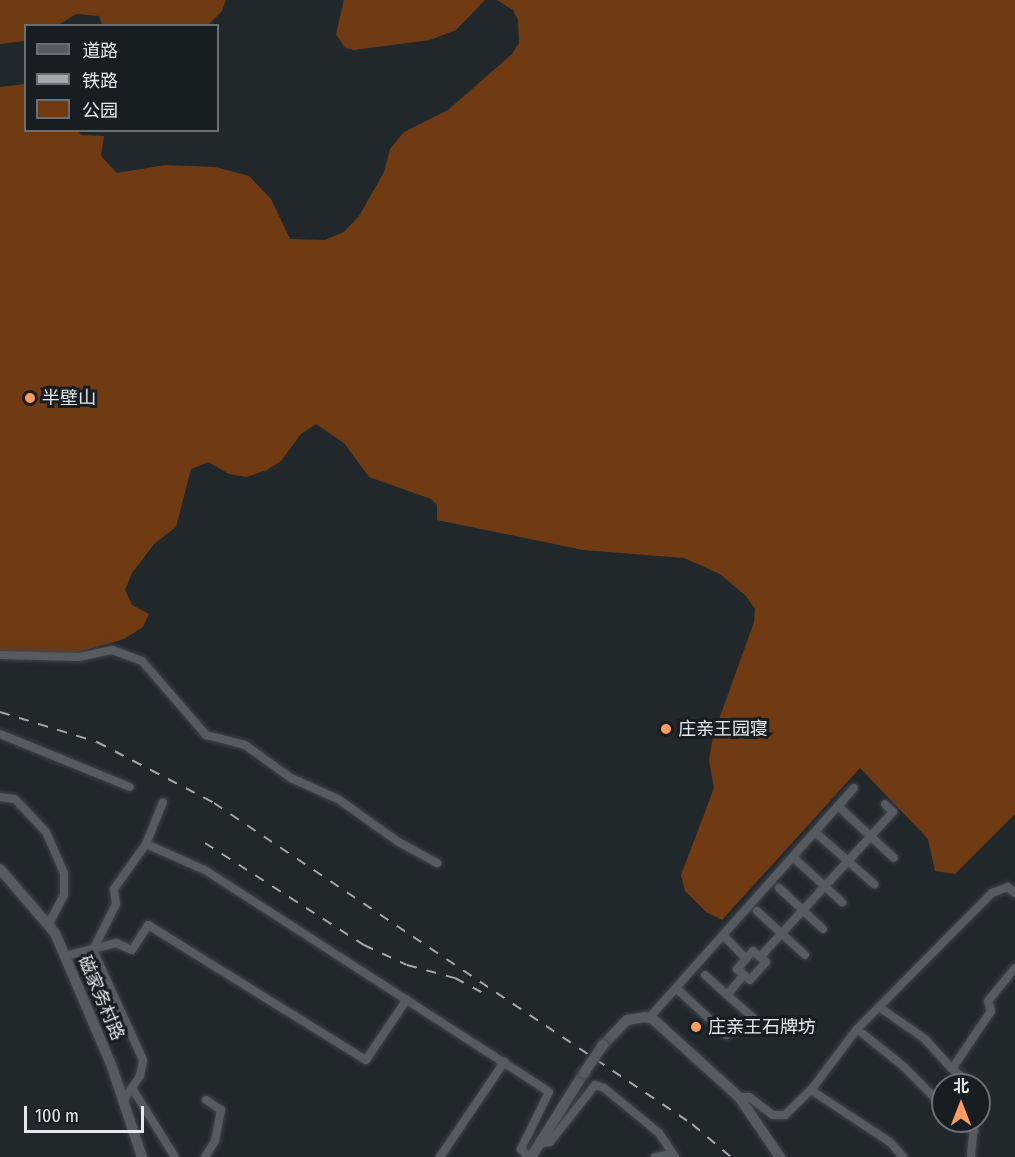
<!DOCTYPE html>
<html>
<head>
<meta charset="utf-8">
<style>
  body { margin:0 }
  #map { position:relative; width:1015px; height:1157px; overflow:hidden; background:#21282c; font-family:"Fira Sans Condensed","Noto Sans SC",sans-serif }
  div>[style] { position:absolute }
  .green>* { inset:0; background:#703a13 }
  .roads { filter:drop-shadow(0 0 2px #3f4449) drop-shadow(0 0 2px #3f4449) }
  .minor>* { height:8px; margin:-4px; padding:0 4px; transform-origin:4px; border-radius:4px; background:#545c61 }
  .tertiary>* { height:10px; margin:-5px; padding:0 5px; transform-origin:5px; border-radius:5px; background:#545c61 }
  .rail>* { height:2px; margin-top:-1px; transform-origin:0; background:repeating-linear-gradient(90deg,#a3a8ac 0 10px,transparent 0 20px) }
  .bridges { filter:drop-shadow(0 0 2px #3f4449) drop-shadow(0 0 2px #3f4449) }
  .tertiary-bridge>* { height:10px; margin:-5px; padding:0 5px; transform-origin:5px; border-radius:5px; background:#545c61 }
  .dots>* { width:16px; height:16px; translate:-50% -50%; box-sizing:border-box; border:3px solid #171e22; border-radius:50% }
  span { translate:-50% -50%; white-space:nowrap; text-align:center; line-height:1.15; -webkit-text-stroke:6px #171e22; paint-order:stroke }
  .poi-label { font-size:18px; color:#e5e9ed }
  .left { translate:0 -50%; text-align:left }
  .street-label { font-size:18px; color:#e5e9ed }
  .legend { position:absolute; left:24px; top:24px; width:195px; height:108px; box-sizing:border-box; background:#171e22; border:2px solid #696f73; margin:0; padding:8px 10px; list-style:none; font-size:18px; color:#e5e9ed }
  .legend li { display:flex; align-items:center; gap:12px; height:30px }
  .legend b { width:30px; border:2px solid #696f73 }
  .north { position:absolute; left:931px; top:1073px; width:60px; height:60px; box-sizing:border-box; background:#171e22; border:2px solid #696f73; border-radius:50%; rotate:0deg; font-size:16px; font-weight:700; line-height:24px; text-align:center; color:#e5e9ed }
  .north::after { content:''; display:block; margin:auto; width:21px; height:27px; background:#ff9b5b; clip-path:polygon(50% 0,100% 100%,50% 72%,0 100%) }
  .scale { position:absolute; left:24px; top:1106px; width:120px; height:27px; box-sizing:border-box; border:3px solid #e5e9ed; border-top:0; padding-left:8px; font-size:18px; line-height:21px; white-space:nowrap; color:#e5e9ed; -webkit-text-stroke:4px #171e22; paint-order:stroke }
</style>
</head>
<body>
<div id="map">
  <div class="green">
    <i style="clip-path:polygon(0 0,226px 0,222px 11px,208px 25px,102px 25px,99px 16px,76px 14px,58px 25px,26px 26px,25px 41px,0 44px)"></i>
    <i style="clip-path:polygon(344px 0,485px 0,456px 30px,430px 40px,354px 50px,345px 48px,336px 34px)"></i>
    <i style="clip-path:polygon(497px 0,1015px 0,1015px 814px,955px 874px,935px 871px,928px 839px,860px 768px,722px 920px,706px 912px,685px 891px,681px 875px,714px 788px,709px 760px,713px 736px,754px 622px,755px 609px,746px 596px,720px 574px,684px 558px,583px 550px,437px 520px,437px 505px,431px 499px,369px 477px,344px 443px,316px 424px,301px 434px,281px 461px,267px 470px,246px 477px,229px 474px,208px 462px,191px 469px,176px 527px,155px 543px,132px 573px,125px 590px,132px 605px,149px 614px,143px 627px,124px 639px,76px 653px,0 653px,0 87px,25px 84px,26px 130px,78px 131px,81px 135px,104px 136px,101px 156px,117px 173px,165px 165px,215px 167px,249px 176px,271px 199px,290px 239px,325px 240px,344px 232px,359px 216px,384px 172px,390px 149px,404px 132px,448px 110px,512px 54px,519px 43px,518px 20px,513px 10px)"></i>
  </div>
  <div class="roads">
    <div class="minor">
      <i style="left:0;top:655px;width:79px;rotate:1.5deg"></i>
      <i style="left:79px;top:657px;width:34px;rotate:-12deg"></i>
      <i style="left:112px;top:650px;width:32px;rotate:20deg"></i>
      <i style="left:142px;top:661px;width:98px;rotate:49.1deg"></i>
      <i style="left:206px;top:735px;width:40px;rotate:14.4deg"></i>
      <i style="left:245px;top:745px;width:57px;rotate:35.7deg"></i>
      <i style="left:291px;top:778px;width:51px;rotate:24.1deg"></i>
      <i style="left:338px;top:799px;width:72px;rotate:35.4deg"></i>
      <i style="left:397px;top:841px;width:46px;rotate:28.8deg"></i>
      <i style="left:0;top:734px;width:140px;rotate:22.2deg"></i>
      <i style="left:0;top:797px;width:15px;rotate:8deg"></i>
      <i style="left:15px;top:799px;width:45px;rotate:46.8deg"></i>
      <i style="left:46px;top:832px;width:45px;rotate:66.3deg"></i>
      <i style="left:64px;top:873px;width:22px;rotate:90deg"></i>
      <i style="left:64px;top:895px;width:32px;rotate:118deg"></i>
      <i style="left:838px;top:806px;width:76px;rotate:42.9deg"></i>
      <i style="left:815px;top:832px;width:79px;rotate:41.4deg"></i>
      <i style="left:146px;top:844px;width:64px;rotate:23.8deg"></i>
      <i style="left:205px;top:870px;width:409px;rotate:32.8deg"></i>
      <i style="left:549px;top:1092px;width:64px;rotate:116.2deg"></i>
      <i style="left:521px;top:1149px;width:11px;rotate:49deg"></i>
      <i style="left:793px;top:857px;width:67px;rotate:42.6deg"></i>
      <i style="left:779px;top:888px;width:60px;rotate:43deg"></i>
      <i style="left:757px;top:911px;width:65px;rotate:42.5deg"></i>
      <i style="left:723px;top:935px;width:33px;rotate:46deg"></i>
      <i style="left:746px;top:959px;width:11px;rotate:-49deg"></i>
      <i style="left:753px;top:951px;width:17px;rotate:40deg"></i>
      <i style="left:766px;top:962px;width:24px;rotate:132deg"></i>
      <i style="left:750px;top:980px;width:17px;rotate:-140deg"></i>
      <i style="left:737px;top:969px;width:13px;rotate:-48deg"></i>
      <i style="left:65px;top:956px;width:53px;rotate:-14.3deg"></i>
      <i style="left:116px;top:943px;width:17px;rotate:24deg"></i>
      <i style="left:132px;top:950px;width:30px;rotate:-57deg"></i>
      <i style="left:148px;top:925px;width:256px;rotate:31.8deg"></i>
      <i style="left:366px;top:1060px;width:73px;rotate:-56.1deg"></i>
      <i style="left:760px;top:957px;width:197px;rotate:-47.5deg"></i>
      <i style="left:893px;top:812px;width:11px;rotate:-135deg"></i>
      <i style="left:705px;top:975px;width:30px;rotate:42deg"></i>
      <i style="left:727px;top:995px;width:26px;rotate:-50deg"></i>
      <i style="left:676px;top:988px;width:69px;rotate:42.7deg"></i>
      <i style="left:727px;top:995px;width:35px;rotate:41deg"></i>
      <i style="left:879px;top:1007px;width:56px;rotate:34.8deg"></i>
      <i style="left:925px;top:1039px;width:40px;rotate:48deg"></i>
      <i style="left:649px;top:1018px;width:308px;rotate:-48.3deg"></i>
      <i style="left:857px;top:1029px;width:59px;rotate:38.8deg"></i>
      <i style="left:903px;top:1066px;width:57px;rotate:45deg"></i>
      <i style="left:973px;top:1085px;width:26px;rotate:-143deg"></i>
      <i style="left:952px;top:1069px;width:70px;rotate:-56.1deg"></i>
      <i style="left:991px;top:1011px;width:10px;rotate:-107deg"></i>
      <i style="left:988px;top:1001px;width:43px;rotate:-50.7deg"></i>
      <i style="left:132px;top:1088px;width:81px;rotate:58.1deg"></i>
      <i style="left:811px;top:1090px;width:95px;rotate:33.4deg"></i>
      <i style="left:890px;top:1142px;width:20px;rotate:49deg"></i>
      <i style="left:739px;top:1097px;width:10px"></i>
      <i style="left:749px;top:1097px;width:30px;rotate:37deg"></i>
      <i style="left:773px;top:1115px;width:12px"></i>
      <i style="left:785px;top:1115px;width:36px;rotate:-44deg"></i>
      <i style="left:811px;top:1090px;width:76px;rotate:-53deg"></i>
      <i style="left:857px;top:1029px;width:192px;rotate:-45.2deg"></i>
      <i style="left:992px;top:893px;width:17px;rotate:-21deg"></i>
      <i style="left:1008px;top:887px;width:9px;rotate:41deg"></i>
      <i style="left:123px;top:1101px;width:30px;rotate:-56deg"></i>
      <i style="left:140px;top:1076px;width:16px;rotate:-79deg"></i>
      <i style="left:143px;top:1060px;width:121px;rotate:-114.4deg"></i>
      <i style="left:93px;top:950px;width:51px;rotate:-63.4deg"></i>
      <i style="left:116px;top:904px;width:15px;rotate:-98deg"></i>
      <i style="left:114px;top:889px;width:55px;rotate:-54.6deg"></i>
      <i style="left:146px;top:844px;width:45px;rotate:-68deg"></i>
      <i style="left:962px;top:1121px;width:16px;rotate:40deg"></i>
      <i style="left:539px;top:1144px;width:11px;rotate:-10deg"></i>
      <i style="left:550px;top:1142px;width:73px;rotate:-51.7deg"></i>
      <i style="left:595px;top:1085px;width:9px;rotate:18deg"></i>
      <i style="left:604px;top:1088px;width:71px;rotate:39.3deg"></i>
      <i style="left:659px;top:1133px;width:29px;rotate:56deg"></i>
      <i style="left:205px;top:1157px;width:19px;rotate:-58deg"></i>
      <i style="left:215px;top:1141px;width:32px;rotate:-79deg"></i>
      <i style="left:221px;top:1110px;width:18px;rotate:-146deg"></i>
      <i style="left:440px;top:1157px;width:115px;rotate:-56deg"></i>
      <i style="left:655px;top:1157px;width:18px;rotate:-9deg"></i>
      <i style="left:971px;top:1157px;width:36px;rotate:-85deg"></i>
    </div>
    <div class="tertiary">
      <i style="left:0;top:869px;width:84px;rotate:49.3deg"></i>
      <i style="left:55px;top:933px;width:142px;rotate:66.9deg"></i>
      <i style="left:111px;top:1064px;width:98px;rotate:71.6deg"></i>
      <i style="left:603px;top:1045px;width:35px;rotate:-46deg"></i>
      <i style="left:627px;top:1020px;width:18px;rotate:-9deg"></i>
      <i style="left:645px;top:1017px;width:9px;rotate:18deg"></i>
      <i style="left:654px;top:1020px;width:115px;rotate:42.2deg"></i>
      <i style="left:739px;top:1097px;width:73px;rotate:55.7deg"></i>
      <i style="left:531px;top:1157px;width:99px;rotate:-57.8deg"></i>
    </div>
  </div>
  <div class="rail">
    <i style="left:0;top:712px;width:102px;rotate:17.2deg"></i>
    <i style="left:97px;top:742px;width:132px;rotate:27.5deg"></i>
    <i style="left:214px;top:803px;width:576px;rotate:33.88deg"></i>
    <i style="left:692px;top:1124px;width:51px;rotate:40.2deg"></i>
    <i style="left:205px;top:843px;width:189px;rotate:32.7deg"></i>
    <i style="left:364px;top:945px;width:47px;rotate:24.9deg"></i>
    <i style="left:407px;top:965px;width:50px;rotate:15.2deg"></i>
    <i style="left:455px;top:978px;width:32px;rotate:28deg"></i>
  </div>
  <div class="bridges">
    <div class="tertiary-bridge">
      <i style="left:584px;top:1073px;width:34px;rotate:-56deg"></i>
    </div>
  </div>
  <div class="dots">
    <i style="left:30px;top:398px;background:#ff9b5b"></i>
    <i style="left:666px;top:729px;background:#ff9b5b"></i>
    <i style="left:696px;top:1027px;background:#ff9b5b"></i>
  </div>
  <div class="poi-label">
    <span class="left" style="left:42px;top:398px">半壁山</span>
    <span class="left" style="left:678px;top:729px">庄亲王园寝</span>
    <span class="left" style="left:708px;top:1027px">庄亲王石牌坊</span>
  </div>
  <div class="street-label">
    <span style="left:101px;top:998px;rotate:67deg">磁家务村路</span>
  </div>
  <ul class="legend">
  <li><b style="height:8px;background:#545c61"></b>道路</li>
  <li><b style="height:8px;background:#a3a8ac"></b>铁路</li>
  <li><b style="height:16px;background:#703a13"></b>公园</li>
  </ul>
  <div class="north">北</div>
  <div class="scale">100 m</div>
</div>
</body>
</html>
